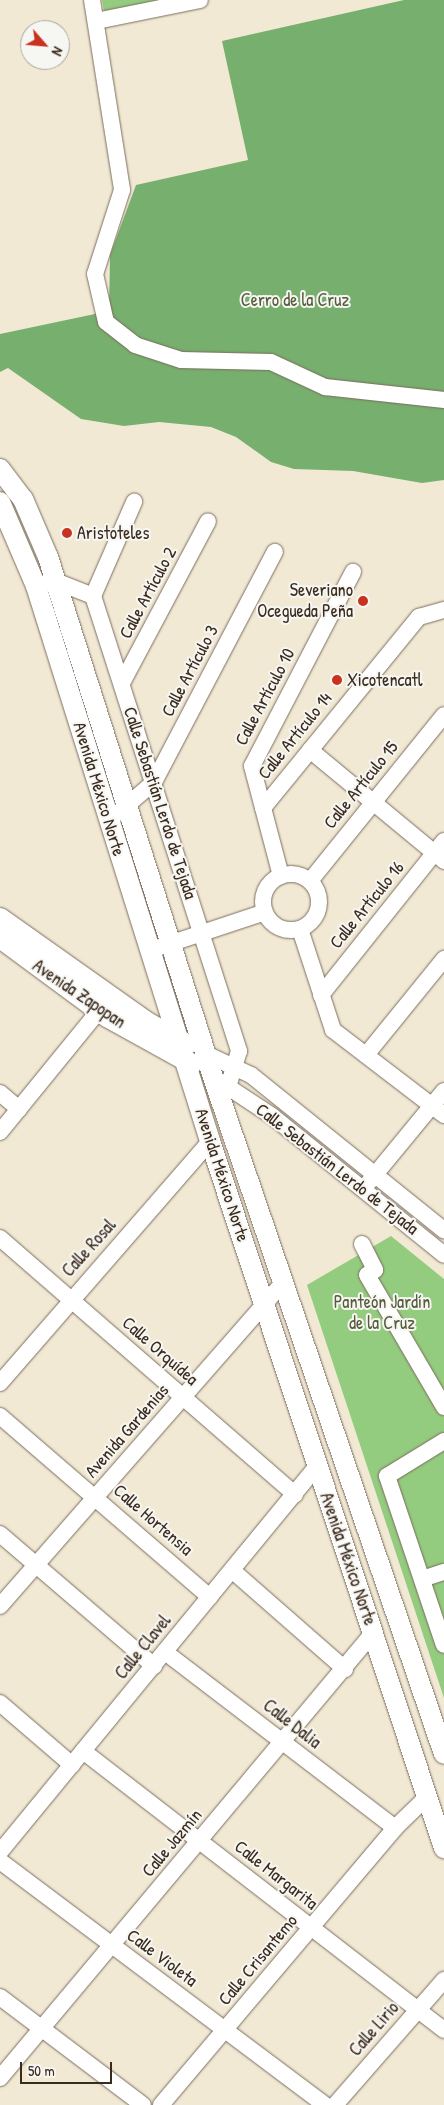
<!DOCTYPE html>
<html>
<head>
<meta charset="utf-8">
<style>
  body { margin:0 }
  #map { position:relative; width:444px; height:2105px; overflow:hidden; background:#f2e9d5; font-family:"Patrick Hand",sans-serif }
  div>[style] { position:absolute }
  .green>* { inset:0; background:#94cc7f }
  .forest>* { inset:0; background:#77b06e }
  .roads { filter:drop-shadow(0 0 1px #7b6d5e) drop-shadow(0 0 1px #7b6d5e) }
  .minor>* { height:16px; margin:-8px; padding:0 8px; transform-origin:8px; border-radius:8px; background:#fff }
  .minor>.ring { margin:-8px; padding:0; box-sizing:content-box; background:none; border:16px solid #fff; border-radius:50% }
  .major>* { height:20px; margin:-10px; padding:0 10px; transform-origin:10px; border-radius:10px; background:#fff }
  .dots>* { width:14px; height:14px; translate:-50% -50%; box-sizing:border-box; border:2px solid #f6f6f2; border-radius:50% }
  span { translate:-50% -50%; white-space:nowrap; text-align:center; line-height:1.15; -webkit-text-stroke:4px #f6f6f2; paint-order:stroke }
  .park-label { font-size:18px; color:#565b3b }
  .poi-label { font-size:18px; color:#3b2a1e }
  .left { translate:0 -50%; text-align:left }
  .right { translate:-100% -50%; text-align:right }
  .street-label { font-size:18px; color:#3b2a1e }
  .north { position:absolute; left:20px; top:20px; width:50px; height:50px; box-sizing:border-box; background:#f6f6f2; border:1px solid #aba49d; border-radius:50%; rotate:117deg; font-size:14px; font-weight:700; line-height:20px; text-align:center; color:#3b2a1e }
  .north::after { content:''; display:block; margin:auto; width:18px; height:22px; background:#c8321e; clip-path:polygon(50% 0,100% 100%,50% 72%,0 100%) }
  .scale { position:absolute; left:20px; top:2062px; width:92px; height:22px; box-sizing:border-box; border:2px solid #3b2a1e; border-top:0; padding-left:6px; font-size:15px; line-height:18px; white-space:nowrap; color:#3b2a1e; -webkit-text-stroke:4px #f6f6f2; paint-order:stroke }
</style>
</head>
<body>
<div id="map">
  <div class="green">
    <i style="clip-path:polygon(102px 0,162px 0,104px 11px)"></i>
    <i style="clip-path:polygon(391px 1236px,444px 1279px,444px 1698px,307px 1285px)"></i>
  </div>
  <div class="forest">
    <i style="clip-path:polygon(404px 0,444px 0,444px 480px,422px 483px,353px 471px,294px 469px,271px 462px,236px 437px,211px 427px,159px 422px,124px 426px,81px 419px,8px 368px,0 372px,0 334px,109px 311px,110px 255px,136px 185px,248px 160px,222px 41px)"></i>
  </div>
  <div class="roads">
    <div class="minor">
      <i style="left:92px;top:0;width:192px;rotate:81deg"></i>
      <i style="left:122px;top:190px;width:88px;rotate:107.8deg"></i>
      <i style="left:95px;top:274px;width:49px;rotate:77.1deg"></i>
      <i style="left:106px;top:322px;width:37px;rotate:38deg"></i>
      <i style="left:135px;top:345px;width:48px;rotate:18.1deg"></i>
      <i style="left:181px;top:360px;width:90px;rotate:1.3deg"></i>
      <i style="left:271px;top:362px;width:60px;rotate:24.8deg"></i>
      <i style="left:325px;top:387px;width:120px;rotate:6.2deg"></i>
      <i style="left:96px;top:21px;width:106px;rotate:-11.4deg"></i>
      <i style="left:48px;top:582px;width:7px;rotate:-8deg"></i>
      <i style="left:55px;top:581px;width:41px;rotate:21.5deg"></i>
      <i style="left:93px;top:596px;width:478px;rotate:72.2deg"></i>
      <i style="left:239px;top:1051px;width:37px;rotate:107deg"></i>
      <i style="left:93px;top:596px;width:103px;rotate:-66.4deg"></i>
      <i style="left:122px;top:683px;width:183px;rotate:-62deg"></i>
      <i style="left:310px;top:750px;width:174px;rotate:39.6deg"></i>
      <i style="left:263px;top:808px;width:247px;rotate:-50.8deg"></i>
      <i style="left:419px;top:617px;width:26px;rotate:-16deg"></i>
      <i style="left:118px;top:813px;width:48px;rotate:-40.7deg"></i>
      <i style="left:154px;top:782px;width:260px;rotate:-62.3deg"></i>
      <i class="ring" style="left:263px;top:874px;width:40px;height:40px"></i>
      <i style="left:281px;top:876px;width:114px;rotate:-104.8deg"></i>
      <i style="left:252px;top:766px;width:219px;rotate:-62.5deg"></i>
      <i style="left:310px;top:881px;width:213px;rotate:-51.1deg"></i>
      <i style="left:300px;top:929px;width:106px;rotate:71.9deg"></i>
      <i style="left:333px;top:1030px;width:140px;rotate:37.4deg"></i>
      <i style="left:151px;top:950px;width:120px;rotate:-18.4deg"></i>
      <i style="left:321px;top:995px;width:197px;rotate:-51.4deg"></i>
      <i style="left:206px;top:1054px;width:50px;rotate:25deg"></i>
      <i style="left:251px;top:1075px;width:248px;rotate:38.8deg"></i>
      <i style="left:366px;top:1055px;width:124px;rotate:-50.9deg"></i>
      <i style="left:219px;top:1081px;width:64px;rotate:33.4deg"></i>
      <i style="left:272px;top:1116px;width:221px;rotate:38.9deg"></i>
      <i style="left:0;top:1093px;width:25px;rotate:40deg"></i>
      <i style="left:0;top:1132px;width:168px;rotate:-50.8deg"></i>
      <i style="left:369px;top:1182px;width:118px;rotate:-50.5deg"></i>
      <i style="left:0;top:1238px;width:391px;rotate:41deg"></i>
      <i style="left:362px;top:1244px;width:29px;rotate:63deg"></i>
      <i style="left:375px;top:1270px;width:9px;rotate:148deg"></i>
      <i style="left:367px;top:1275px;width:153px;rotate:59.7deg"></i>
      <i style="left:0;top:1383px;width:320px;rotate:-49deg"></i>
      <i style="left:0;top:1416px;width:277px;rotate:40.8deg"></i>
      <i style="left:444px;top:1441px;width:67px;rotate:148.4deg"></i>
      <i style="left:387px;top:1476px;width:178px;rotate:71.4deg"></i>
      <i style="left:0;top:1534px;width:203px;rotate:40.6deg"></i>
      <i style="left:233px;top:1571px;width:149px;rotate:41.2deg"></i>
      <i style="left:422px;top:1579px;width:23px;rotate:-18deg"></i>
      <i style="left:0;top:1606px;width:431px;rotate:-48.8deg"></i>
      <i style="left:165px;top:1652px;width:290px;rotate:37.4deg"></i>
      <i style="left:0;top:1703px;width:95px;rotate:40.7deg"></i>
      <i style="left:83px;top:1751px;width:456px;rotate:37.7deg"></i>
      <i style="left:0;top:1852px;width:499px;rotate:-50.6deg"></i>
      <i style="left:0;top:1861px;width:406px;rotate:36.9deg"></i>
      <i style="left:0;top:1997px;width:179px;rotate:37.1deg"></i>
      <i style="left:0;top:2078px;width:581px;rotate:-50.03deg"></i>
      <i style="left:161px;top:2105px;width:363px;rotate:-49.8deg"></i>
      <i style="left:395px;top:1828px;width:45px;rotate:-44.1deg"></i>
      <i style="left:335px;top:2105px;width:166px;rotate:-48.9deg"></i>
    </div>
    <div class="major">
      <i style="left:0;top:469px;width:38px;rotate:53deg"></i>
      <i style="left:23px;top:499px;width:63px;rotate:66.7deg"></i>
      <i style="left:48px;top:557px;width:546px;rotate:72.4deg"></i>
      <i style="left:213px;top:1077px;width:715px;rotate:71.16deg"></i>
      <i style="left:0;top:502px;width:91px;rotate:66.8deg"></i>
      <i style="left:36px;top:586px;width:582px;rotate:72.59deg"></i>
      <i style="left:210px;top:1141px;width:745px;rotate:71.69deg"></i>
      <i style="left:0;top:918px;width:180px;rotate:35.3deg"></i>
      <i style="left:147px;top:1022px;width:46px;rotate:28.8deg"></i>
      <i style="left:0;top:938px;width:133px;rotate:36.4deg"></i>
      <i style="left:107px;top:1017px;width:97px;rotate:28.9deg"></i>
    </div>
  </div>
  <div class="dots">
    <i style="left:67px;top:533px;background:#c8321e"></i>
    <i style="left:363px;top:601px;background:#c8321e"></i>
    <i style="left:337px;top:680px;background:#c8321e"></i>
  </div>
  <div class="park-label">
    <span style="left:295px;top:300px">Cerro de la Cruz</span>
    <span style="left:382px;top:1313px">Panteón Jardín<br>de la Cruz</span>
  </div>
  <div class="poi-label">
    <span class="left" style="left:77px;top:533px">Aristoteles</span>
    <span class="right" style="left:353px;top:601px">Severiano<br>Ocegueda Peña</span>
    <span class="left" style="left:347px;top:680px">Xicotencatl</span>
  </div>
  <div class="street-label">
    <span style="left:148px;top:593px;rotate:-62deg">Calle Artículo 2</span>
    <span style="left:190px;top:671px;rotate:-62deg">Calle Artículo 3</span>
    <span style="left:265px;top:697px;rotate:-62deg">Calle Artículo 10</span>
    <span style="left:295px;top:736px;rotate:-51deg">Calle Artículo 14</span>
    <span style="left:361px;top:785px;rotate:-51deg">Calle Artículo 15</span>
    <span style="left:99px;top:789px;rotate:73deg">Avenida México Norte</span>
    <span style="left:160px;top:803px;rotate:72deg">Calle Sebastián Lerdo de Tejada</span>
    <span style="left:367px;top:905px;rotate:-51deg">Calle Artículo 16</span>
    <span style="left:79px;top:994px;rotate:34deg">Avenida Zapopan</span>
    <span style="left:337px;top:1169px;rotate:38deg">Calle Sebastián Lerdo de Tejada</span>
    <span style="left:222px;top:1175px;rotate:72deg">Avenida México Norte</span>
    <span style="left:89px;top:1248px;rotate:-48deg">Calle Rosal</span>
    <span style="left:160px;top:1351px;rotate:41deg">Calle Orquídea</span>
    <span style="left:127px;top:1431px;rotate:-49deg">Avenida Gardenias</span>
    <span style="left:153px;top:1520px;rotate:41deg">Calle Hortensia</span>
    <span style="left:348px;top:1559px;rotate:71deg">Avenida México Norte</span>
    <span style="left:143px;top:1647px;rotate:-51deg">Calle Clavel</span>
    <span style="left:292px;top:1724px;rotate:38deg">Calle Dalia</span>
    <span style="left:172px;top:1843px;rotate:-50deg">Calle Jazmín</span>
    <span style="left:276px;top:1875px;rotate:38deg">Calle Margarita</span>
    <span style="left:162px;top:1958px;rotate:37deg">Calle Violeta</span>
    <span style="left:258px;top:1960px;rotate:-50deg">Calle Crisantemo</span>
    <span style="left:374px;top:2029px;rotate:-49deg">Calle Lirio</span>
  </div>
  <div class="north">N</div>
  <div class="scale">50 m</div>
</div>
</body>
</html>
